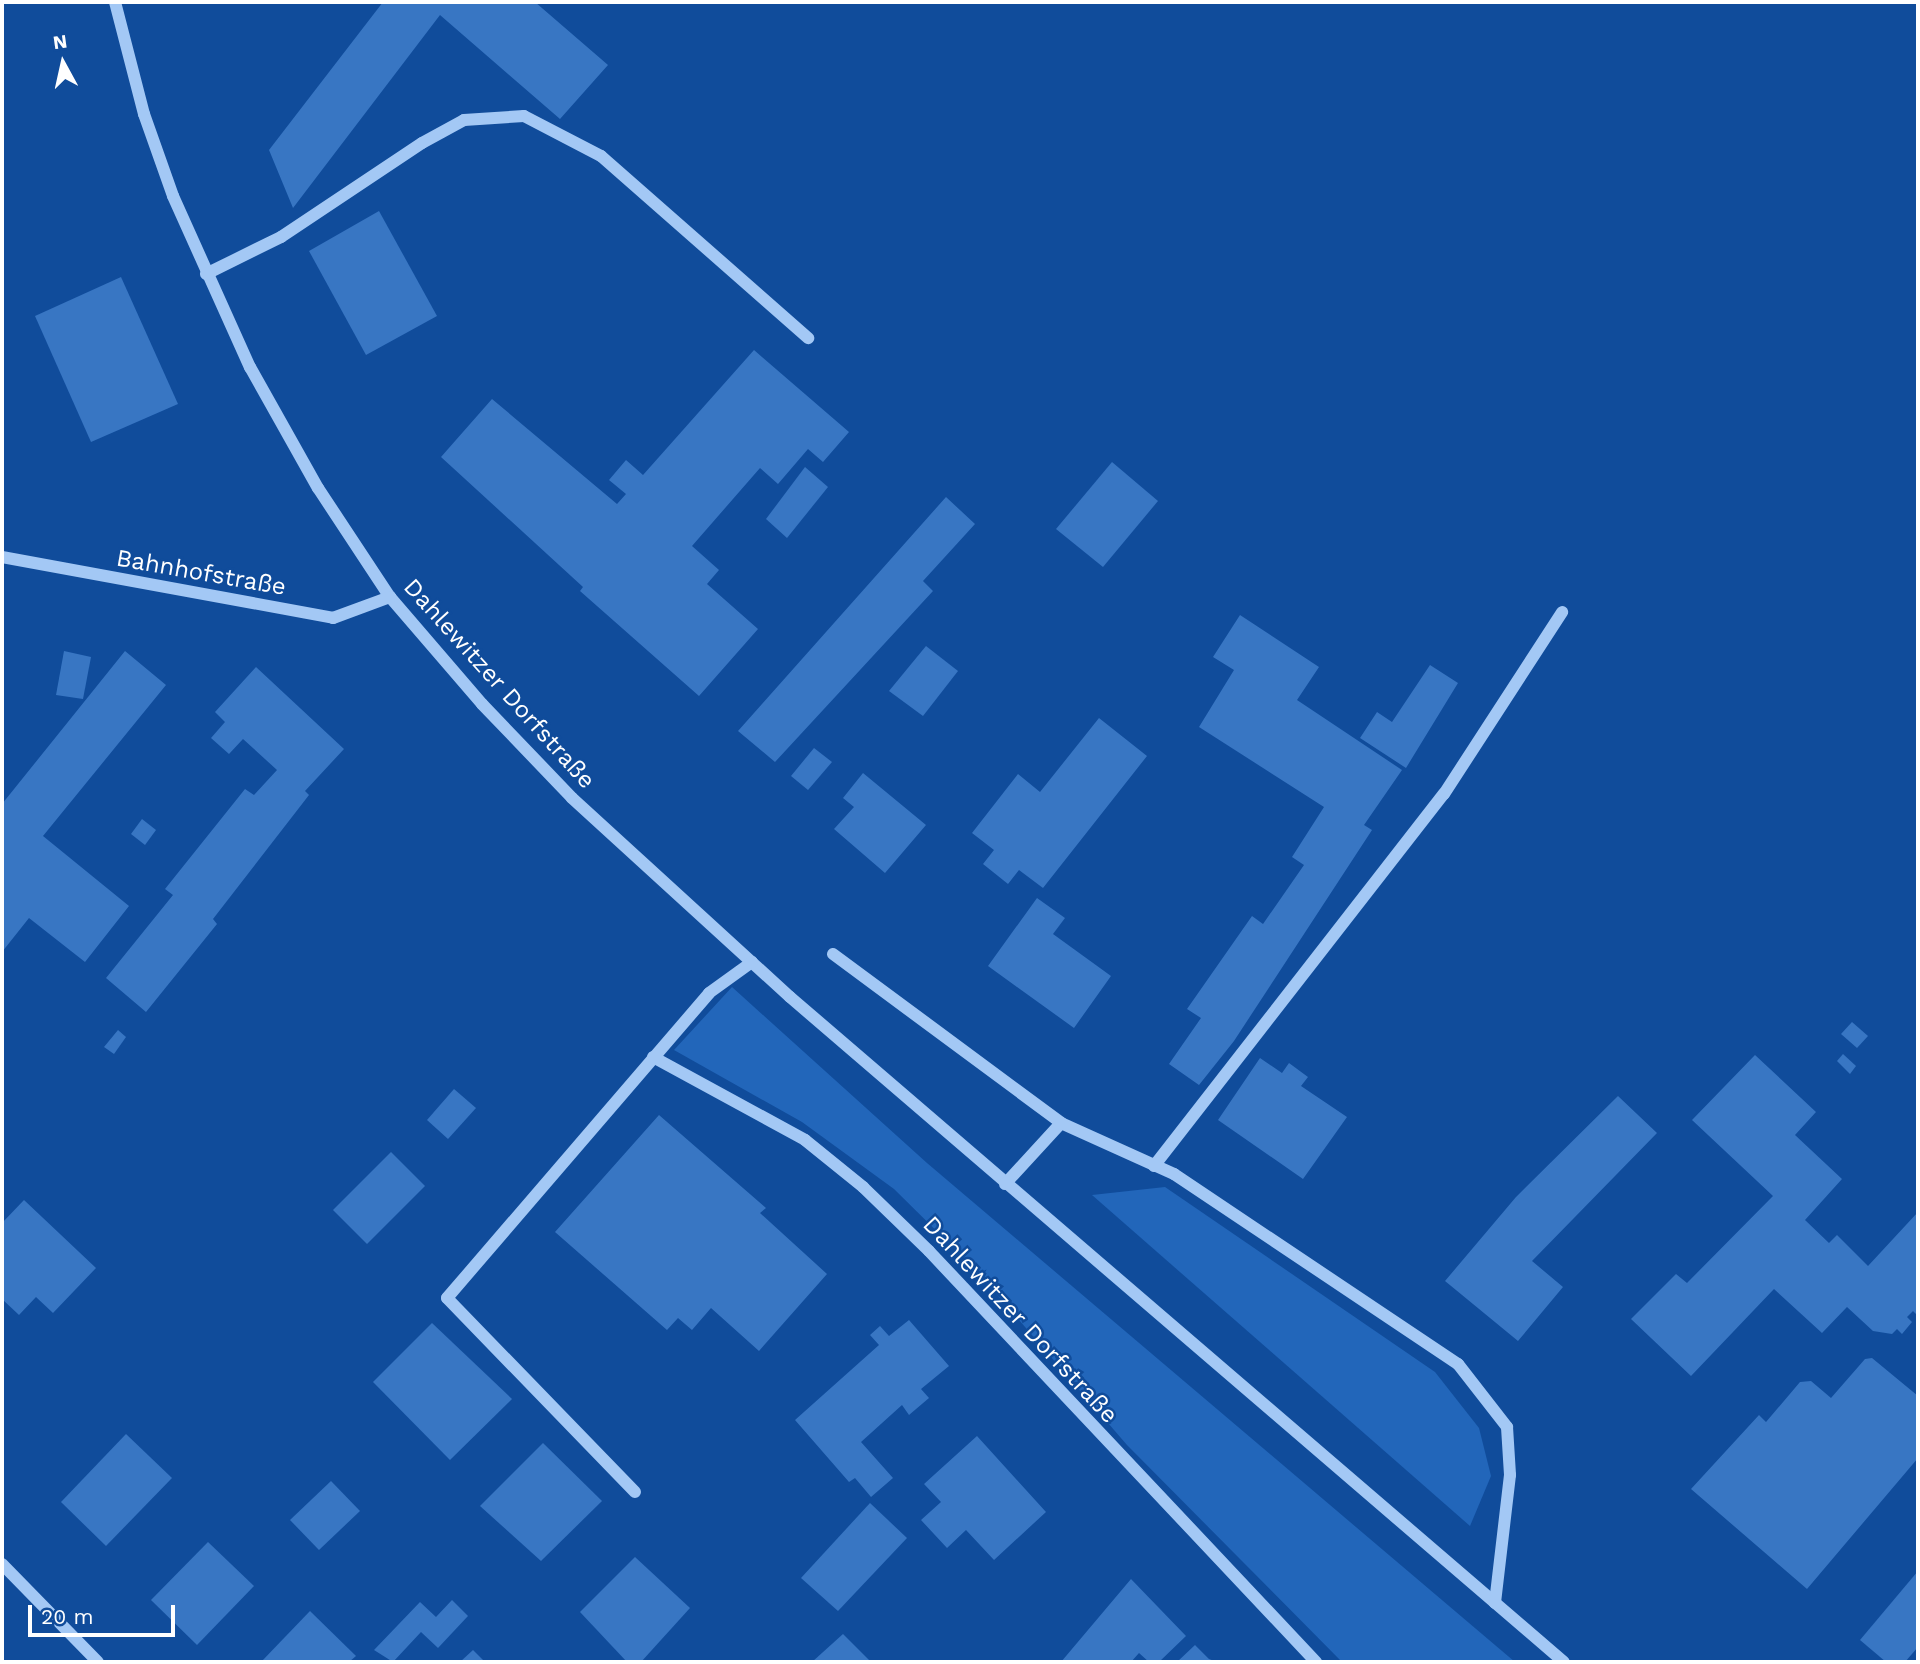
<!DOCTYPE html>
<html>
<head>
<meta charset="utf-8">
<style>
  body { margin:0 }
  #map { position:relative; width:1920px; height:1664px; overflow:hidden; background:#104c9b; font-family:"Work Sans",sans-serif }
  div>[style] { position:absolute }
  .green>* { inset:0; background:#2266ba }
  .building>* { inset:0; background:#3876c3 }
  .minor>* { height:12px; margin:-6px; padding:0 6px; transform-origin:6px; border-radius:6px; background:#a3c8f5 }
  span { translate:-50% -50%; white-space:nowrap; text-align:center; line-height:1.15; -webkit-text-stroke:5px #104c9b; paint-order:stroke }
  .street-label { font-size:24px; color:#fff }
  .frame { position:absolute; inset:0; border:4px solid #fff; pointer-events:none }
  .north { position:absolute; left:28px; top:28px; width:70px; height:70px; -webkit-text-stroke:5px #104c9b; paint-order:stroke; rotate:352deg; font-size:19px; font-weight:700; line-height:28px; text-align:center; color:#fff }
  .north::after { content:''; display:block; margin:auto; width:24px; height:32px; background:#fff; clip-path:polygon(50% 0,100% 100%,50% 72%,0 100%) }
  .scale { position:absolute; left:28px; top:1605px; width:147px; height:32px; box-sizing:border-box; border:4px solid #fff; border-top:0; padding-left:9px; font-size:21px; line-height:24px; white-space:nowrap; color:#fff; -webkit-text-stroke:5px #104c9b; paint-order:stroke }
</style>
</head>
<body>
<div id="map">
  <div class="green">
    <i style="clip-path:polygon(732px 987px,927px 1163px,1515px 1662px,1342px 1662px,1127px 1445px,974px 1268px,894px 1189px,802px 1122px,674px 1050px)"></i>
    <i style="clip-path:polygon(1165px 1187px,1435px 1372px,1479px 1428px,1491px 1476px,1470px 1526px,1092px 1195px)"></i>
  </div>
  <div class="building">
    <i style="clip-path:polygon(383px 2px,535px 2px,608px 65px,560px 119px,440px 15px,293px 208px,269px 150px)"></i>
    <i style="clip-path:polygon(379px 211px,437px 316px,366px 355px,309px 251px)"></i>
    <i style="clip-path:polygon(121px 277px,178px 404px,91px 442px,35px 316px)"></i>
    <i style="clip-path:polygon(754px 350px,849px 432px,823px 462px,808px 449px,778px 484px,760px 468px,692px 546px,719px 570px,707px 584px,758px 629px,699px 696px,580px 591px,583px 587px,441px 457px,492px 399px,617px 504px,626px 494px,609px 480px,626px 460px,643px 475px)"></i>
    <i style="clip-path:polygon(1112px 462px,1158px 501px,1103px 567px,1056px 529px)"></i>
    <i style="clip-path:polygon(805px 467px,828px 487px,787px 538px,766px 519px)"></i>
    <i style="clip-path:polygon(946px 497px,975px 524px,923px 581px,933px 591px,775px 762px,738px 731px)"></i>
    <i style="clip-path:polygon(1240px 615px,1319px 667px,1297px 700px,1402px 770px,1364px 825px,1372px 830px,1234px 1041px,1199px 1085px,1169px 1064px,1201px 1018px,1187px 1009px,1252px 916px,1263px 924px,1304px 865px,1292px 857px,1324px 807px,1199px 727px,1234px 670px,1213px 657px)"></i>
    <i style="clip-path:polygon(926px 646px,958px 671px,923px 716px,889px 691px)"></i>
    <i style="clip-path:polygon(64px 651px,91px 657px,83px 699px,56px 695px)"></i>
    <i style="clip-path:polygon(125px 651px,166px 685px,43px 836px,129px 906px,85px 962px,29px 918px,2px 952px,2px 804px)"></i>
    <i style="clip-path:polygon(1430px 665px,1458px 683px,1406px 768px,1360px 738px,1377px 712px,1392px 722px)"></i>
    <i style="clip-path:polygon(256px 667px,344px 749px,305px 791px,309px 795px,213px 919px,217px 924px,146px 1012px,106px 978px,173px 895px,165px 889px,245px 789px,254px 795px,277px 770px,243px 739px,229px 754px,211px 738px,225px 722px,215px 712px)"></i>
    <i style="clip-path:polygon(1099px 718px,1147px 756px,1043px 888px,1019px 870px,1008px 884px,983px 864px,994px 850px,972px 833px,1018px 774px,1040px 792px)"></i>
    <i style="clip-path:polygon(814px 748px,832px 762px,808px 790px,791px 776px)"></i>
    <i style="clip-path:polygon(863px 773px,926px 825px,885px 873px,834px 829px,854px 807px,843px 798px)"></i>
    <i style="clip-path:polygon(142px 819px,156px 830px,145px 845px,131px 834px)"></i>
    <i style="clip-path:polygon(1037px 898px,1065px 918px,1053px 934px,1111px 976px,1074px 1028px,988px 966px)"></i>
    <i style="clip-path:polygon(1852px 1022px,1868px 1036px,1857px 1048px,1841px 1034px)"></i>
    <i style="clip-path:polygon(118px 1030px,126px 1037px,114px 1054px,104px 1047px)"></i>
    <i style="clip-path:polygon(1843px 1054px,1856px 1066px,1850px 1074px,1837px 1061px)"></i>
    <i style="clip-path:polygon(1755px 1055px,1816px 1112px,1795px 1135px,1842px 1179px,1805px 1220px,1829px 1243px,1837px 1235px,1868px 1266px,1918px 1212px,1918px 1316px,1913px 1311px,1907px 1317px,1912px 1322px,1902px 1334px,1897px 1329px,1892px 1334px,1873px 1331px,1847px 1307px,1822px 1333px,1774px 1289px,1691px 1376px,1631px 1319px,1676px 1274px,1687px 1283px,1773px 1196px,1692px 1120px)"></i>
    <i style="clip-path:polygon(1260px 1058px,1282px 1073px,1289px 1063px,1308px 1077px,1301px 1086px,1347px 1117px,1303px 1179px,1218px 1120px)"></i>
    <i style="clip-path:polygon(454px 1089px,476px 1108px,448px 1139px,427px 1120px)"></i>
    <i style="clip-path:polygon(1618px 1096px,1657px 1133px,1532px 1261px,1563px 1287px,1518px 1341px,1445px 1281px,1516px 1197px)"></i>
    <i style="clip-path:polygon(659px 1115px,766px 1208px,760px 1213px,827px 1274px,759px 1351px,711px 1308px,692px 1330px,678px 1318px,667px 1330px,555px 1232px)"></i>
    <i style="clip-path:polygon(391px 1152px,425px 1186px,367px 1244px,333px 1210px)"></i>
    <i style="clip-path:polygon(24px 1200px,96px 1268px,53px 1313px,36px 1297px,19px 1315px,2px 1299px,2px 1223px)"></i>
    <i style="clip-path:polygon(909px 1320px,949px 1366px,921px 1389px,929px 1398px,909px 1415px,902px 1405px,861px 1442px,893px 1478px,871px 1497px,855px 1478px,849px 1482px,795px 1420px,879px 1345px,870px 1335px,880px 1326px,889px 1336px)"></i>
    <i style="clip-path:polygon(432px 1323px,512px 1399px,450px 1460px,373px 1382px)"></i>
    <i style="clip-path:polygon(1872px 1358px,1918px 1396px,1918px 1458px,1807px 1589px,1691px 1489px,1759px 1415px,1766px 1422px,1800px 1382px,1811px 1381px,1831px 1398px,1865px 1359px)"></i>
    <i style="clip-path:polygon(126px 1434px,172px 1478px,106px 1546px,61px 1502px)"></i>
    <i style="clip-path:polygon(977px 1436px,1046px 1512px,994px 1560px,966px 1530px,947px 1548px,921px 1520px,941px 1502px,924px 1484px)"></i>
    <i style="clip-path:polygon(543px 1443px,602px 1501px,541px 1561px,480px 1506px)"></i>
    <i style="clip-path:polygon(331px 1481px,360px 1511px,319px 1550px,290px 1520px)"></i>
    <i style="clip-path:polygon(870px 1503px,907px 1538px,838px 1611px,801px 1578px)"></i>
    <i style="clip-path:polygon(208px 1542px,254px 1586px,197px 1645px,151px 1600px)"></i>
    <i style="clip-path:polygon(635px 1557px,690px 1608px,641px 1662px,627px 1662px,580px 1612px)"></i>
    <i style="clip-path:polygon(1918px 1571px,1918px 1647px,1905px 1662px,1886px 1662px,1860px 1640px)"></i>
    <i style="clip-path:polygon(1131px 1579px,1186px 1636px,1159px 1662px,1149px 1662px,1139px 1653px,1131px 1662px,1061px 1662px)"></i>
    <i style="clip-path:polygon(452px 1600px,468px 1616px,438px 1648px,421px 1632px,393px 1662px,374px 1650px,420px 1602px,436px 1617px)"></i>
    <i style="clip-path:polygon(310px 1611px,356px 1656px,349px 1662px,261px 1662px)"></i>
    <i style="clip-path:polygon(843px 1634px,871px 1662px,812px 1662px)"></i>
    <i style="clip-path:polygon(1195px 1645px,1209px 1659px,1217px 1662px,1177px 1662px)"></i>
    <i style="clip-path:polygon(473px 1650px,485px 1662px,460px 1662px)"></i>
  </div>
  <div class="minor">
    <i style="left:115px;top:2px;width:116px;rotate:75.5deg"></i>
    <i style="left:144px;top:114px;width:87px;rotate:70.5deg"></i>
    <i style="left:173px;top:196px;width:188px;rotate:65.8deg"></i>
    <i style="left:250px;top:367px;width:139px;rotate:60.7deg"></i>
    <i style="left:318px;top:488px;width:131px;rotate:56.6deg"></i>
    <i style="left:390px;top:597px;width:141px;rotate:49.3deg"></i>
    <i style="left:482px;top:704px;width:130px;rotate:46.2deg"></i>
    <i style="left:572px;top:798px;width:295px;rotate:42.4deg"></i>
    <i style="left:790px;top:997px;width:1020px;rotate:40.67deg"></i>
    <i style="left:206px;top:274px;width:84px;rotate:-26.3deg"></i>
    <i style="left:281px;top:237px;width:169px;rotate:-33.7deg"></i>
    <i style="left:422px;top:143px;width:48px;rotate:-28.7deg"></i>
    <i style="left:464px;top:120px;width:60px;rotate:-3.8deg"></i>
    <i style="left:524px;top:116px;width:87px;rotate:27.5deg"></i>
    <i style="left:601px;top:156px;width:276px;rotate:41.3deg"></i>
    <i style="left:2px;top:557px;width:337px;rotate:10.4deg"></i>
    <i style="left:333px;top:618px;width:61px;rotate:-20.2deg"></i>
    <i style="left:833px;top:954px;width:284px;rotate:36.5deg"></i>
    <i style="left:653px;top:1057px;width:173px;rotate:28.6deg"></i>
    <i style="left:805px;top:1140px;width:75px;rotate:39deg"></i>
    <i style="left:863px;top:1187px;width:92px;rotate:44.1deg"></i>
    <i style="left:929px;top:1251px;width:565px;rotate:46.72deg"></i>
    <i style="left:1154px;top:1166px;width:472px;rotate:-52.1deg"></i>
    <i style="left:1444px;top:794px;width:217px;rotate:-57deg"></i>
    <i style="left:1005px;top:1184px;width:83px;rotate:-47.4deg"></i>
    <i style="left:1061px;top:1123px;width:124px;rotate:24.3deg"></i>
    <i style="left:1174px;top:1174px;width:342px;rotate:33.8deg"></i>
    <i style="left:1458px;top:1364px;width:80px;rotate:52.1deg"></i>
    <i style="left:1507px;top:1427px;width:48px;rotate:86.4deg"></i>
    <i style="left:1510px;top:1475px;width:129px;rotate:96.7deg"></i>
    <i style="left:635px;top:1492px;width:270px;rotate:-134.1deg"></i>
    <i style="left:447px;top:1298px;width:402px;rotate:-49.3deg"></i>
    <i style="left:709px;top:993px;width:53px;rotate:-35.8deg"></i>
    <i style="left:2px;top:1564px;width:137px;rotate:45.6deg"></i>
  </div>
  <div class="street-label">
    <span style="left:201px;top:573px;rotate:10deg">Bahnhofstraße</span>
    <span style="left:499px;top:684px;rotate:48deg">Dahlewitzer Dorfstraße</span>
    <span style="left:1020px;top:1320px;rotate:47deg">Dahlewitzer Dorfstraße</span>
  </div>
  <div class="frame"></div>
  <div class="north">N</div>
  <div class="scale">20 m</div>
</div>
</body>
</html>
